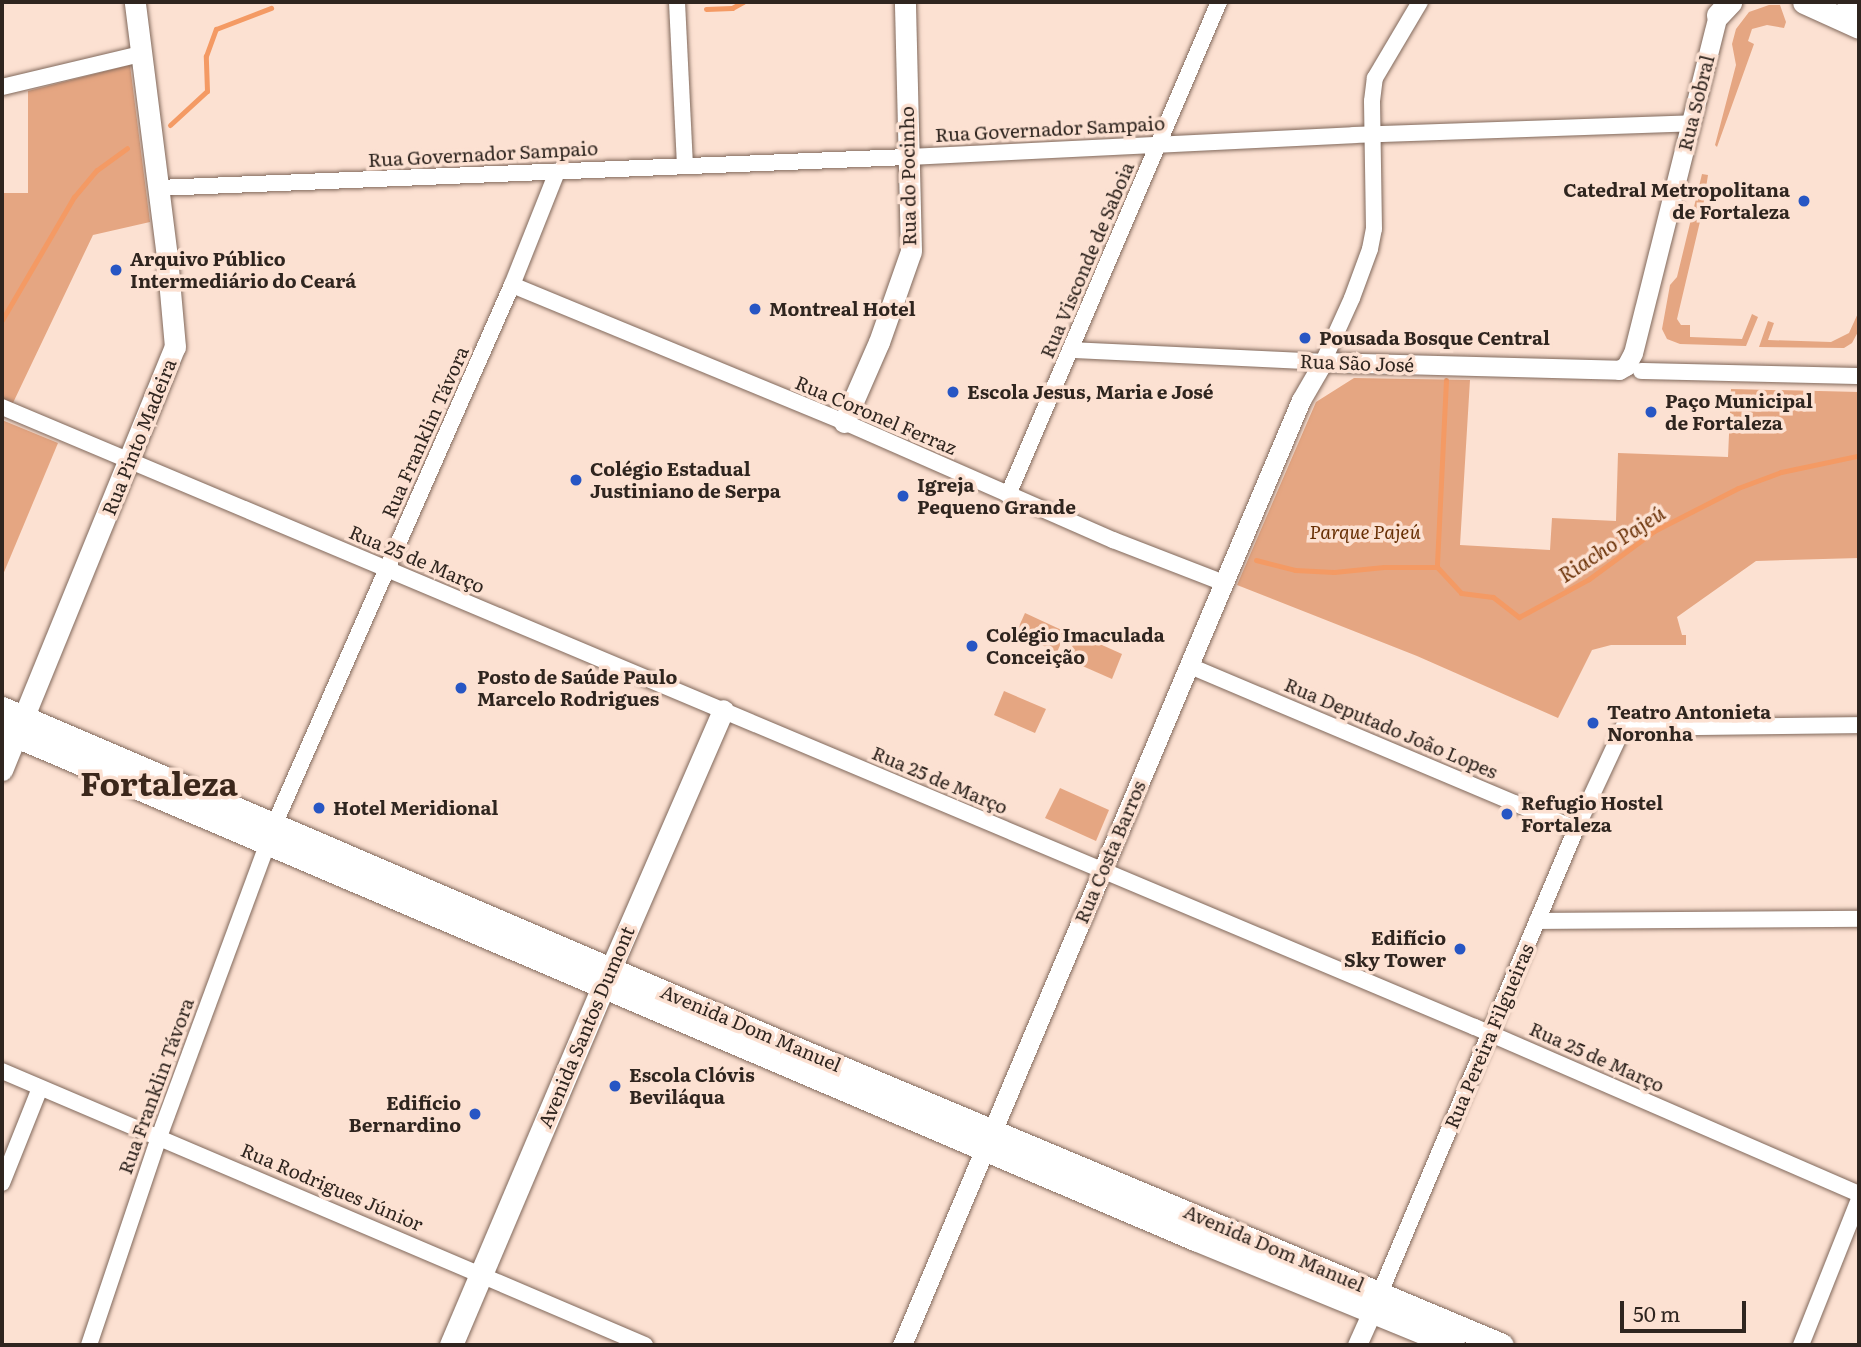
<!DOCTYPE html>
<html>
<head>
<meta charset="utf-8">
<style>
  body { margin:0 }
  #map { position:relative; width:1861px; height:1347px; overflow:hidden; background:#fce1d2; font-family:Literata,serif }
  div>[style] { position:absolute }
  .green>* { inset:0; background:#e5a682 }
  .stream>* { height:5px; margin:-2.5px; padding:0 2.5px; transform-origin:2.5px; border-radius:2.5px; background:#f49a64 }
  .roads { filter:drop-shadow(0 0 2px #80685b) drop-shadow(0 0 2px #80685b) }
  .minor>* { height:16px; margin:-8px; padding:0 8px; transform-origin:8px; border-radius:8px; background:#fff }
  .tertiary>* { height:19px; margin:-9.5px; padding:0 9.5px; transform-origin:9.5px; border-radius:9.5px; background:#fff }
  .secondary>* { height:21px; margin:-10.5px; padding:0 10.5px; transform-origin:10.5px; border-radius:10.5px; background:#fff }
  .primary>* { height:23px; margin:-11.5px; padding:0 11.5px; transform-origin:11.5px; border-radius:11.5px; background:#fff }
  .dots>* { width:19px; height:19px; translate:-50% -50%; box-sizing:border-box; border:4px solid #fce1d2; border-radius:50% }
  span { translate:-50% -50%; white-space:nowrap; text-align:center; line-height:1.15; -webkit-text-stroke:7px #fce1d2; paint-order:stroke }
  .street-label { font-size:19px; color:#2f251f }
  .poi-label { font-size:19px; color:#2f251f; font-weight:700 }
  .right { translate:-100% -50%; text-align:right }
  .left { translate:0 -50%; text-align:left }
  .park-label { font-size:19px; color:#683005; font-style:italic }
  .water-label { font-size:21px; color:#6b3208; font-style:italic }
  .town-label { font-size:33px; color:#3b271b; font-weight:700 }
  .frame { position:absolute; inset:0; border:4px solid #2f251f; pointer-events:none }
  .scale { position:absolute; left:1620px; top:1301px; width:126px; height:32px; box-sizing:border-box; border:4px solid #2f251f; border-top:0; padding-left:9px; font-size:21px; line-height:24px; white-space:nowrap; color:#2f251f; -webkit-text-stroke:5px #fce1d2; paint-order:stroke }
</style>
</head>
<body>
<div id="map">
  <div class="green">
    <i style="clip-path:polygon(1769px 5px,1780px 5px,1786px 22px,1784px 28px,1767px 25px,1752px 29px,1748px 41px,1754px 44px,1717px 147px,1715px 145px,1736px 65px,1732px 44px,1736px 29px,1749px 12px)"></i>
    <i style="clip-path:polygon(130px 65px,150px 222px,93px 235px,12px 405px,2px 400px,2px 193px,28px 193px,28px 91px)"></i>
    <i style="clip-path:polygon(1702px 174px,1708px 175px,1702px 213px,1677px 319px,1681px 325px,1690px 325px,1690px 337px,1742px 339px,1752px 314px,1758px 317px,1746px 346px,1680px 344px,1667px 339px,1662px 329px,1670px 285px,1677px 277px)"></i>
    <i style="clip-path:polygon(1859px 311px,1859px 330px,1852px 343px,1844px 348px,1759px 347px,1768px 321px,1774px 323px,1768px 340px,1831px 342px,1849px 333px)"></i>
    <i style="clip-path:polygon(1354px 378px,1470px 380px,1460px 545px,1550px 550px,1552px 518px,1616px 521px,1618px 453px,1728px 457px,1731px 389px,1859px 392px,1859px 558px,1756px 561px,1677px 617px,1682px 635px,1686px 635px,1686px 645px,1611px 645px,1592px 650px,1558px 718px,1417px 656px,1237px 585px,1316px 402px)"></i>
    <i style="clip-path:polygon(2px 420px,58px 443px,2px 577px)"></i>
    <i style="clip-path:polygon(1025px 613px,1066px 632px,1057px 652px,1016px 633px)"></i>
    <i style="clip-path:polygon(1073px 632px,1122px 654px,1112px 679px,1062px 657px)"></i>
    <i style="clip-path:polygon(1004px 691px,1046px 709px,1035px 733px,994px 715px)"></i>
    <i style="clip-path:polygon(1060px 788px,1109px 810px,1096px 841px,1045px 818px)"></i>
  </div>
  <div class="stream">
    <i style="left:706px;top:9px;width:26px;rotate:-2deg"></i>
    <i style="left:732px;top:8px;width:13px;rotate:-29deg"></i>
    <i style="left:170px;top:125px;width:50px;rotate:-42.6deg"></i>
    <i style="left:207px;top:91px;width:35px;rotate:-92deg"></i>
    <i style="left:206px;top:56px;width:29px;rotate:-70deg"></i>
    <i style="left:216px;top:29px;width:59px;rotate:-20.9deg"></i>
    <i style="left:2px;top:320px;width:143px;rotate:-59.7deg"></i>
    <i style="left:74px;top:197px;width:35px;rotate:-50deg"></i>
    <i style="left:97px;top:170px;width:37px;rotate:-36deg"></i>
    <i style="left:1446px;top:380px;width:187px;rotate:92.8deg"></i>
    <i style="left:1437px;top:567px;width:35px;rotate:47deg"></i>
    <i style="left:1461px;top:593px;width:32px;rotate:7deg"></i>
    <i style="left:1493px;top:597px;width:33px;rotate:38deg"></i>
    <i style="left:1519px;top:617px;width:80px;rotate:-28.5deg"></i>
    <i style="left:1589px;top:579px;width:81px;rotate:-36.4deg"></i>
    <i style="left:1654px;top:531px;width:94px;rotate:-27.1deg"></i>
    <i style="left:1738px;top:488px;width:46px;rotate:-20.4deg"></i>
    <i style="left:1781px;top:472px;width:78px;rotate:-11.9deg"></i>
    <i style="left:1256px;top:560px;width:40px;rotate:14.4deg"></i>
    <i style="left:1295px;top:570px;width:39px;rotate:3deg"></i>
    <i style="left:1334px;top:572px;width:50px;rotate:-5.7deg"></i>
    <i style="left:1384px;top:567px;width:53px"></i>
  </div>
  <div class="roads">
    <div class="minor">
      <i style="left:677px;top:2px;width:164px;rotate:87.2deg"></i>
      <i style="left:2px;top:87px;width:143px;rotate:-13.4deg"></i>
      <i style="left:158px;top:188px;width:750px;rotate:-2.37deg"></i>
      <i style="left:907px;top:157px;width:448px;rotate:-2.8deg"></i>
      <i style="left:1354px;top:135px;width:338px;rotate:-2deg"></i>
      <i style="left:512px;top:285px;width:359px;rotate:22.4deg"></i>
      <i style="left:844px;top:422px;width:294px;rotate:23.7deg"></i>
      <i style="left:1113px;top:540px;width:119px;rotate:21.2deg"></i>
      <i style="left:1072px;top:350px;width:251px;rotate:2.7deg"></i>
      <i style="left:1323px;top:362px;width:70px;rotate:-65.6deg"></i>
      <i style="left:1352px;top:298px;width:52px;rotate:-69.8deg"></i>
      <i style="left:1370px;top:249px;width:20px;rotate:-79deg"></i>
      <i style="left:1374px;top:229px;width:128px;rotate:-90.9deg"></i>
      <i style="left:1372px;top:101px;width:23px;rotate:-83deg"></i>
      <i style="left:1375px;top:78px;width:88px;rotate:-59.4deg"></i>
      <i style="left:1641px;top:371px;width:218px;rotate:1.3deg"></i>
      <i style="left:2px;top:407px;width:1598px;rotate:22.83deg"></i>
      <i style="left:1475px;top:1027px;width:419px;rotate:23.5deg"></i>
      <i style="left:1008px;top:495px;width:536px;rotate:-66.83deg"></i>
      <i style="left:1190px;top:666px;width:419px;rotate:22.9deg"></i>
      <i style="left:275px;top:823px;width:588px;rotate:-66.23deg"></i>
      <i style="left:512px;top:285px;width:122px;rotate:-68.3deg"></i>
      <i style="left:1537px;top:921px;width:322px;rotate:-0.4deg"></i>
      <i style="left:2px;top:1071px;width:699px;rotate:23.08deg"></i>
      <i style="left:2px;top:1183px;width:102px;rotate:-68.2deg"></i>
      <i style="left:1380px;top:1293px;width:504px;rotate:-67.1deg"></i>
      <i style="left:1576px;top:829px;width:111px;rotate:-65deg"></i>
      <i style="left:1623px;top:728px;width:236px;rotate:-0.7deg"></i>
      <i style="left:89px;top:1345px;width:219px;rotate:-71.4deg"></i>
      <i style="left:159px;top:1137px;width:314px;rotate:-69.7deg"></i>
      <i style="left:1801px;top:1345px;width:157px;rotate:-68.3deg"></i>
    </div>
    <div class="tertiary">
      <i style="left:902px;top:1345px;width:1026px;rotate:-67.11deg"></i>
      <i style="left:1301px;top:400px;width:44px;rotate:-59.9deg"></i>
      <i style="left:1323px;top:362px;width:296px;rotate:1.5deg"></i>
      <i style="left:1619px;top:370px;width:8px;rotate:-30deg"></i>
      <i style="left:1626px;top:366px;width:15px;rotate:-62deg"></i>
      <i style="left:1633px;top:353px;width:349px;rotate:-75.9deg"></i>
      <i style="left:1357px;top:1345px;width:51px;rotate:-65.9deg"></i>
    </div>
    <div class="secondary">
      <i style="left:844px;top:422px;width:87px;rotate:-66.4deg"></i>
      <i style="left:879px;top:342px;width:96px;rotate:-70.6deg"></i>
      <i style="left:911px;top:251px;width:249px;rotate:-91.4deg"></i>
      <i style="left:2px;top:770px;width:457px;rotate:-67.8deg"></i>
      <i style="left:175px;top:347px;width:90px;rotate:-95.1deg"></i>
      <i style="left:167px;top:257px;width:257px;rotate:-97.2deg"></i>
      <i style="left:611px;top:968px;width:281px;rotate:-66.5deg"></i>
    </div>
    <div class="primary">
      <i style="left:1804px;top:2px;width:60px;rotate:24.4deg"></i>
      <i style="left:1848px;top:2px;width:12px;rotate:24deg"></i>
      <i style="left:1718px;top:15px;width:18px;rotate:-47deg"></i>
      <i style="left:2px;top:708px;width:855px;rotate:23.21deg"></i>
      <i style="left:788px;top:1045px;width:774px;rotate:22.79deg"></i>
      <i style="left:2px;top:730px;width:1297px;rotate:23.11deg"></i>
      <i style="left:1195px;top:1239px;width:279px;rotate:22.3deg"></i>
      <i style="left:451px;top:1345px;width:406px;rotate:-67deg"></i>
    </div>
  </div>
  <div class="dots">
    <i style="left:1804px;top:201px;background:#2756c4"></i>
    <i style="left:116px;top:270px;background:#2756c4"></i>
    <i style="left:755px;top:309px;background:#2756c4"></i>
    <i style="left:1305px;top:338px;background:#2756c4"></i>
    <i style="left:953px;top:392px;background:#2756c4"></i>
    <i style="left:1651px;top:412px;background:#2756c4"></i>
    <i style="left:576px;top:480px;background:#2756c4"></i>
    <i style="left:903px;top:496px;background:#2756c4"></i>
    <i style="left:972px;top:646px;background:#2756c4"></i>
    <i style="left:461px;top:688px;background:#2756c4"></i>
    <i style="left:1593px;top:723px;background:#2756c4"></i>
    <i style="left:319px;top:808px;background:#2756c4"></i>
    <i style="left:1507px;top:814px;background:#2756c4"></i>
    <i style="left:1460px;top:949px;background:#2756c4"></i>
    <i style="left:615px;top:1086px;background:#2756c4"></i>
    <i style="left:475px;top:1114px;background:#2756c4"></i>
  </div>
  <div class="street-label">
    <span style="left:1696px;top:103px;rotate:-76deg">Rua Sobral</span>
    <span style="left:1050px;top:129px;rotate:-3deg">Rua Governador Sampaio</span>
    <span style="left:483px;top:154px;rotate:-3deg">Rua Governador Sampaio</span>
    <span style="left:908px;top:176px;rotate:-91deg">Rua do Pocinho</span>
    <span style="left:1087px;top:260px;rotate:-67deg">Rua Visconde de Saboia</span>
    <span style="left:1357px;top:363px;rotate:2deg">Rua São José</span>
    <span style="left:876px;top:415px;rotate:23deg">Rua Coronel Ferraz</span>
    <span style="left:425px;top:432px;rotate:-66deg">Rua Franklin Távora</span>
    <span style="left:139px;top:437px;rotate:-68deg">Rua Pinto Madeira</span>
    <span style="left:417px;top:559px;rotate:23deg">Rua 25 de Março</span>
    <span style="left:1391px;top:728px;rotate:23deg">Rua Deputado João Lopes</span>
    <span style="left:940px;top:780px;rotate:23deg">Rua 25 de Março</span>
    <span style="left:1110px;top:852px;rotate:-67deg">Rua Costa Barros</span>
    <span style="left:586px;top:1027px;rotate:-67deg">Avenida Santos Dumont</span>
    <span style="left:751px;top:1028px;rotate:23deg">Avenida Dom Manuel</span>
    <span style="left:1489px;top:1036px;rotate:-67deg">Rua Pereira Filgueiras</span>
    <span style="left:1597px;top:1057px;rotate:24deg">Rua 25 de Março</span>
    <span style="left:156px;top:1086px;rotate:-70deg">Rua Franklin Távora</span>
    <span style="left:332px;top:1187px;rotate:23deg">Rua Rodrigues Júnior</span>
    <span style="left:1274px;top:1248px;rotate:23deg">Avenida Dom Manuel</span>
  </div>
  <div class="poi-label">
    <span class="right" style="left:1790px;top:201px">Catedral Metropolitana<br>de Fortaleza</span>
    <span class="left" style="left:130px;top:270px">Arquivo Público<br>Intermediário do Ceará</span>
    <span class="left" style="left:769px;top:309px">Montreal Hotel</span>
    <span class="left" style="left:1319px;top:338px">Pousada Bosque Central</span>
    <span class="left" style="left:967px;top:392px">Escola Jesus, Maria e José</span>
    <span class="left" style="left:1665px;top:412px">Paço Municipal<br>de Fortaleza</span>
    <span class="left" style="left:590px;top:480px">Colégio Estadual<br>Justiniano de Serpa</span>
    <span class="left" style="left:917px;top:496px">Igreja<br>Pequeno Grande</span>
    <span class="left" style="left:986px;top:646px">Colégio Imaculada<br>Conceição</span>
    <span class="left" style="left:477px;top:688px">Posto de Saúde Paulo<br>Marcelo Rodrigues</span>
    <span class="left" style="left:1607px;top:723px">Teatro Antonieta<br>Noronha</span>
    <span class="left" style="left:1521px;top:814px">Refugio Hostel<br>Fortaleza</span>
    <span class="left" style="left:333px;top:808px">Hotel Meridional</span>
    <span class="right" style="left:1446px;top:949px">Edifício<br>Sky Tower</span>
    <span class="left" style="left:629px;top:1086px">Escola Clóvis<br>Beviláqua</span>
    <span class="right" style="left:461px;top:1114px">Edifício<br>Bernardino</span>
  </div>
  <div class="park-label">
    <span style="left:1365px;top:532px">Parque Pajeú</span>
  </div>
  <div class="water-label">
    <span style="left:1611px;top:543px;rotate:-33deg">Riacho Pajeú</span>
  </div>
  <div class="town-label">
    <span style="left:159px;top:782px">Fortaleza</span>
  </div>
  <div class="frame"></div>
  <div class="scale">50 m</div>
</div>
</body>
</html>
